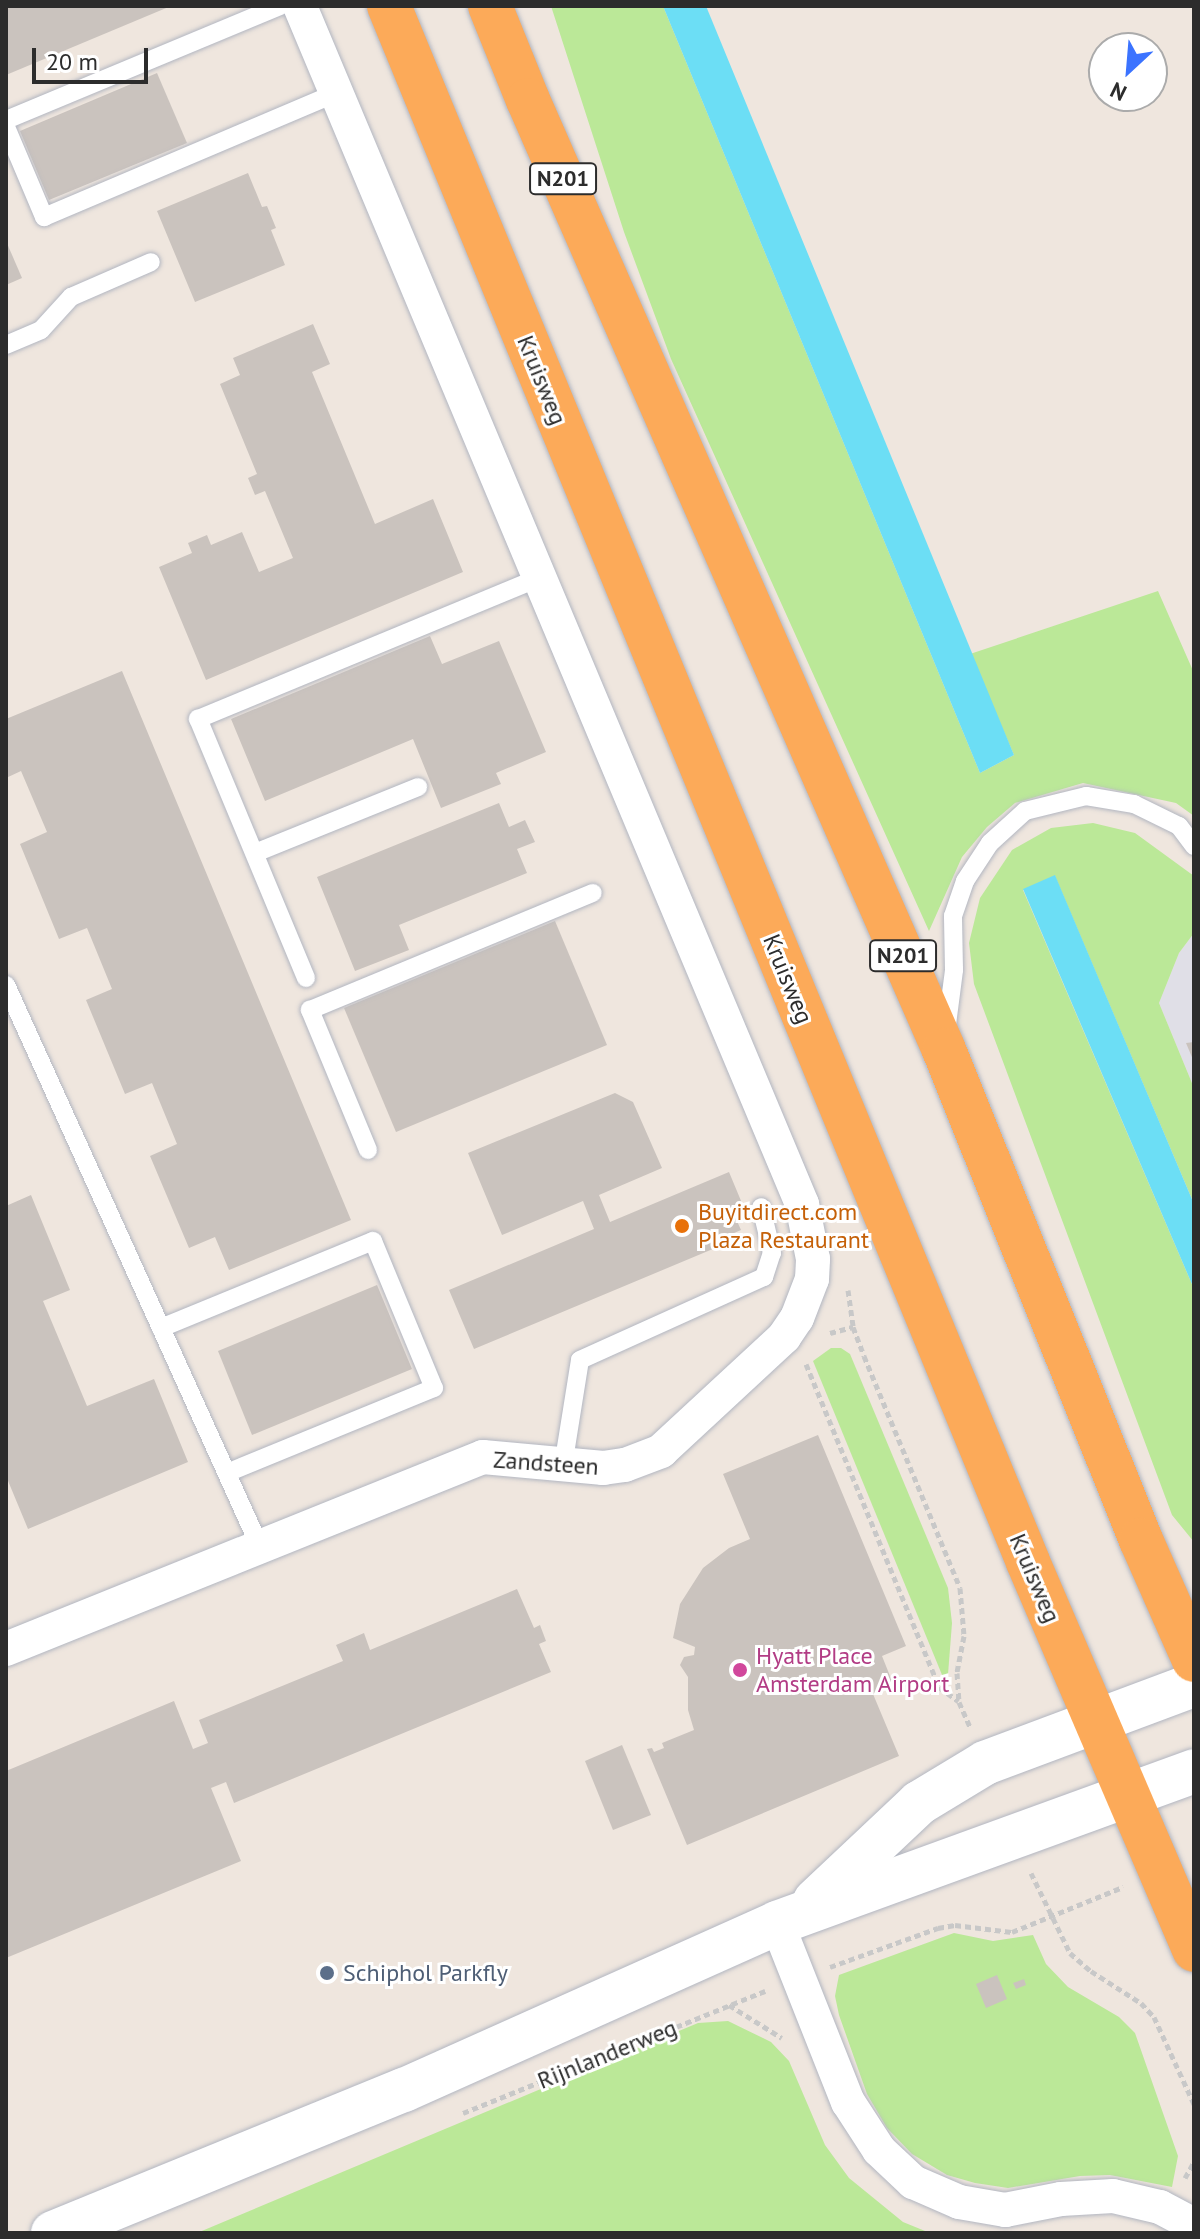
<!DOCTYPE html>
<html>
<head>
<meta charset="utf-8">
<style>
  body { margin:0 }
  #map { position:relative; width:1200px; height:2239px; overflow:hidden; background:#efe6de; font-family:"PT Sans",sans-serif }
  div>[style] { position:absolute }
  .industrial>* { inset:0; background:#e0dfe7 }
  .green>* { inset:0; background:#bbe898 }
  .water>* { inset:0; background:#6cdef5 }
  .building>* { inset:0; background:#cac3be }
  .path>* { height:5px; margin-top:-2.5px; transform-origin:0; background:repeating-linear-gradient(90deg,#c8c8c8 0 6px,transparent 0 10px) }
  .roads { filter:drop-shadow(0 0 2px #b2b6c1) drop-shadow(0 0 2px #b2b6c1) }
  .service>* { height:18px; margin:-9px; padding:0 9px; transform-origin:9px; border-radius:9px; background:#fff }
  .minor>* { height:34px; margin:-17px; padding:0 17px; transform-origin:17px; border-radius:17px; background:#fff }
  .tertiary>* { height:44px; margin:-22px; padding:0 22px; transform-origin:22px; border-radius:22px; background:#fff }
  .trunk>* { height:44px; margin:-22px; padding:0 22px; transform-origin:22px; border-radius:22px; background:#fcaa59 }
  .dots>* { width:22px; height:22px; translate:-50% -50%; box-sizing:border-box; border:4px solid #fff; border-radius:50% }
  span { translate:-50% -50%; white-space:nowrap; text-align:center; line-height:1.15; -webkit-text-stroke:6px #fff; paint-order:stroke }
  .shield-label span { padding:2px 6px; background:#fff; border:2px solid; border-radius:6px; -webkit-text-stroke-width:0 }
  .shield-label { font-size:22px; color:#2c2c2c; font-weight:700 }
  .street-label { font-size:24px; color:#2c2c2c }
  .food-label { font-size:24px; color:#c56008 }
  .left { translate:0 -50%; text-align:left }
  .hotel-label { font-size:24px; color:#b23c85 }
  .service-label { font-size:24px; color:#4e5e75 }
  .frame { position:absolute; inset:0; border:8px solid #2c2c2c; pointer-events:none }
  .north { position:absolute; left:1088px; top:32px; width:80px; height:80px; box-sizing:border-box; background:#fff; border:2px solid #ababab; border-radius:50%; rotate:206deg; font-size:22px; font-weight:700; line-height:32px; text-align:center; color:#2c2c2c }
  .north::after { content:''; display:block; margin:auto; width:28px; height:36px; background:#3b73ff; clip-path:polygon(50% 0,100% 100%,50% 72%,0 100%) }
  .scale { position:absolute; left:32px; top:48px; width:116px; height:36px; box-sizing:border-box; border:4px solid #2c2c2c; border-top:0; padding-left:10px; font-size:24px; line-height:28px; white-space:nowrap; color:#2c2c2c; -webkit-text-stroke:6px #fff; paint-order:stroke }
</style>
</head>
<body>
<div id="map">
  <div class="industrial">
    <i style="clip-path:polygon(1194px 933px,1194px 1088px,1159px 1003px,1179px 953px)"></i>
  </div>
  <div class="green">
    <i style="clip-path:polygon(551px 6px,663px 6px,980px 773px,1014px 755px,970px 654px,1158px 591px,1194px 673px,1194px 816px,1176px 803px,1083px 783px,1015px 803px,987px 827px,962px 857px,929px 931px,671px 359px,624px 232px)"></i>
    <i style="clip-path:polygon(1093px 823px,1135px 833px,1194px 876px,1194px 933px,1179px 953px,1159px 1003px,1194px 1088px,1194px 1204px,1055px 876px,1023px 890px,1194px 1289px,1194px 1542px,1172px 1515px,974px 984px,969px 943px,980px 898px,1012px 850px,1051px 828px)"></i>
    <i style="clip-path:polygon(831px 1348px,841px 1348px,850px 1354px,948px 1588px,952px 1623px,947px 1687px,813px 1361px)"></i>
    <i style="clip-path:polygon(954px 1933px,993px 1941px,1033px 1935px,1046px 1964px,1068px 1987px,1119px 2017px,1135px 2033px,1178px 2156px,1172px 2187px,1110px 2175px,1080px 2176px,1008px 2188px,975px 2183px,947px 2175px,912px 2154px,887px 2128px,867px 2094px,839px 2015px,835px 1996px,839px 1975px)"></i>
    <i style="clip-path:polygon(728px 2021px,771px 2042px,789px 2061px,825px 2145px,849px 2178px,903px 2222px,930px 2233px,197px 2233px,698px 2023px)"></i>
  </div>
  <div class="water">
    <i style="clip-path:polygon(663px 6px,706px 6px,1014px 755px,980px 773px)"></i>
    <i style="clip-path:polygon(1055px 875px,1194px 1204px,1194px 1289px,1023px 889px)"></i>
  </div>
  <div class="building">
    <i style="clip-path:polygon(6px 6px,171px 6px,6px 75px)"></i>
    <i style="clip-path:polygon(157px 73px,187px 143px,49px 200px,20px 131px)"></i>
    <i style="clip-path:polygon(248px 173px,262px 207px,267px 206px,276px 228px,271px 230px,285px 265px,195px 302px,157px 211px)"></i>
    <i style="clip-path:polygon(6px 241px,22px 278px,6px 285px)"></i>
    <i style="clip-path:polygon(313px 324px,330px 364px,312px 372px,375px 524px,433px 499px,463px 572px,206px 680px,159px 567px,192px 553px,188px 543px,207px 535px,211px 545px,242px 532px,259px 572px,293px 558px,265px 491px,255px 495px,248px 478px,257px 474px,220px 384px,240px 375px,233px 358px)"></i>
    <i style="clip-path:polygon(430px 636px,442px 664px,499px 641px,546px 752px,496px 773px,501px 784px,441px 808px,413px 739px,265px 801px,231px 719px)"></i>
    <i style="clip-path:polygon(122px 671px,351px 1220px,229px 1270px,215px 1237px,189px 1248px,150px 1156px,177px 1144px,152px 1083px,125px 1094px,86px 1000px,112px 989px,87px 928px,59px 939px,20px 844px,47px 832px,21px 771px,6px 778px,6px 719px)"></i>
    <i style="clip-path:polygon(499px 803px,509px 827px,525px 820px,535px 842px,517px 849px,527px 873px,399px 925px,409px 950px,355px 971px,317px 877px)"></i>
    <i style="clip-path:polygon(555px 921px,607px 1045px,396px 1132px,344px 1008px)"></i>
    <i style="clip-path:polygon(1194px 1042px,1194px 1062px,1186px 1043px)"></i>
    <i style="clip-path:polygon(615px 1093px,633px 1102px,662px 1168px,599px 1195px,610px 1222px,729px 1172px,744px 1208px,733px 1212px,741px 1230px,718px 1240px,720px 1246px,474px 1349px,449px 1290px,594px 1229px,583px 1201px,502px 1235px,468px 1153px)"></i>
    <i style="clip-path:polygon(31px 1195px,70px 1290px,43px 1301px,87px 1406px,154px 1379px,188px 1462px,28px 1529px,6px 1476px,6px 1206px)"></i>
    <i style="clip-path:polygon(377px 1285px,412px 1369px,252px 1435px,218px 1351px)"></i>
    <i style="clip-path:polygon(818px 1435px,906px 1646px,882px 1656px,894px 1686px,873px 1694px,899px 1756px,687px 1845px,647px 1749px,652px 1748px,654px 1752px,664px 1748px,662px 1743px,694px 1730px,688px 1710px,688px 1677px,680px 1665px,684px 1657px,694px 1655px,695px 1647px,673px 1638px,680px 1604px,703px 1568px,729px 1548px,750px 1539px,723px 1474px)"></i>
    <i style="clip-path:polygon(517px 1589px,534px 1628px,540px 1625px,546px 1641px,539px 1644px,551px 1672px,234px 1803px,226px 1782px,211px 1788px,241px 1861px,6px 1958px,6px 1771px,174px 1701px,193px 1749px,208px 1743px,199px 1720px,343px 1661px,336px 1645px,364px 1633px,370px 1650px)"></i>
    <i style="clip-path:polygon(622px 1745px,651px 1815px,613px 1830px,585px 1761px)"></i>
    <i style="clip-path:polygon(997px 1975px,1007px 1999px,986px 2008px,976px 1984px)"></i>
    <i style="clip-path:polygon(1024px 1979px,1026px 1985px,1016px 1989px,1013px 1983px)"></i>
  </div>
  <div class="path">
    <i style="left:848px;top:1290px;width:37px;rotate:82deg"></i>
    <i style="left:853px;top:1327px;width:31px;rotate:69deg"></i>
    <i style="left:864px;top:1356px;width:251px;rotate:67.5deg"></i>
    <i style="left:960px;top:1588px;width:48px;rotate:85.2deg"></i>
    <i style="left:964px;top:1636px;width:38px;rotate:101deg"></i>
    <i style="left:957px;top:1673px;width:29px;rotate:86deg"></i>
    <i style="left:959px;top:1702px;width:27px;rotate:66deg"></i>
    <i style="left:830px;top:1333px;width:24px;rotate:-15deg"></i>
    <i style="left:806px;top:1364px;width:349px;rotate:67.6deg"></i>
    <i style="left:939px;top:1687px;width:24px;rotate:36deg"></i>
    <i style="left:1031px;top:1873px;width:89px;rotate:64deg"></i>
    <i style="left:1070px;top:1953px;width:28px;rotate:41deg"></i>
    <i style="left:1091px;top:1971px;width:59px;rotate:32.6deg"></i>
    <i style="left:1141px;top:2003px;width:19px;rotate:47deg"></i>
    <i style="left:1154px;top:2017px;width:96px;rotate:65.3deg"></i>
    <i style="left:830px;top:1967px;width:115px;rotate:-19.9deg"></i>
    <i style="left:938px;top:1928px;width:17px;rotate:-10deg"></i>
    <i style="left:955px;top:1925px;width:57px;rotate:7deg"></i>
    <i style="left:1012px;top:1932px;width:120px;rotate:-22.1deg"></i>
    <i style="left:729px;top:2005px;width:62px;rotate:31.9deg"></i>
    <i style="left:463px;top:2113px;width:326px;rotate:-22deg"></i>
    <i style="left:1185px;top:2178px;width:18px;rotate:-61deg"></i>
  </div>
  <div class="roads">
    <div class="service">
      <i style="left:6px;top:120px;width:297px;rotate:-22.6deg"></i>
      <i style="left:6px;top:127px;width:98px;rotate:67.1deg"></i>
      <i style="left:44px;top:217px;width:319px;rotate:-23deg"></i>
      <i style="left:6px;top:345px;width:38px;rotate:-23deg"></i>
      <i style="left:41px;top:330px;width:45px;rotate:-47.7deg"></i>
      <i style="left:71px;top:297px;width:87px;rotate:-23.6deg"></i>
      <i style="left:255px;top:853px;width:176px;rotate:-22deg"></i>
      <i style="left:306px;top:978px;width:281px;rotate:-112.6deg"></i>
      <i style="left:198px;top:719px;width:369px;rotate:-22.5deg"></i>
      <i style="left:6px;top:985px;width:617px;rotate:65.68deg"></i>
      <i style="left:946px;top:1032px;width:63px;rotate:-82.6deg"></i>
      <i style="left:954px;top:970px;width:54px;rotate:-91.1deg"></i>
      <i style="left:953px;top:916px;width:37px;rotate:-71deg"></i>
      <i style="left:965px;top:881px;width:45px;rotate:-56.7deg"></i>
      <i style="left:990px;top:843px;width:47px;rotate:-42.4deg"></i>
      <i style="left:1025px;top:811px;width:63px;rotate:-13.8deg"></i>
      <i style="left:1086px;top:796px;width:49px;rotate:9.5deg"></i>
      <i style="left:1134px;top:804px;width:50px;rotate:26.1deg"></i>
      <i style="left:1179px;top:826px;width:25px;rotate:53deg"></i>
      <i style="left:368px;top:1150px;width:152px;rotate:-112.5deg"></i>
      <i style="left:310px;top:1010px;width:306px;rotate:-22.5deg"></i>
      <i style="left:161px;top:1328px;width:229px;rotate:-22.3deg"></i>
      <i style="left:373px;top:1241px;width:159px;rotate:67.5deg"></i>
      <i style="left:434px;top:1388px;width:224px;rotate:157.7deg"></i>
      <i style="left:563px;top:1466px;width:107px;rotate:-80.9deg"></i>
      <i style="left:580px;top:1360px;width:202px;rotate:-24.3deg"></i>
      <i style="left:764px;top:1277px;width:25px;rotate:-72deg"></i>
      <i style="left:772px;top:1253px;width:47px;rotate:-103.4deg"></i>
    </div>
    <div class="minor">
      <i style="left:6px;top:1649px;width:514px;rotate:-21.93deg"></i>
      <i style="left:483px;top:1457px;width:121px;rotate:5.2deg"></i>
      <i style="left:603px;top:1468px;width:22px;rotate:-8deg"></i>
      <i style="left:625px;top:1465px;width:39px;rotate:-21deg"></i>
      <i style="left:661px;top:1451px;width:168px;rotate:-42.8deg"></i>
      <i style="left:784px;top:1337px;width:23px;rotate:-56deg"></i>
      <i style="left:797px;top:1318px;width:42px;rotate:-69deg"></i>
      <i style="left:812px;top:1279px;width:20px;rotate:-87deg"></i>
      <i style="left:813px;top:1259px;width:56px;rotate:-101.3deg"></i>
      <i style="left:802px;top:1204px;width:1299px;rotate:-112.74deg"></i>
      <i style="left:777px;top:1923px;width:193px;rotate:68.4deg"></i>
      <i style="left:848px;top:2102px;width:57px;rotate:57.1deg"></i>
      <i style="left:879px;top:2150px;width:47px;rotate:43.3deg"></i>
      <i style="left:913px;top:2182px;width:50px;rotate:23.5deg"></i>
      <i style="left:959px;top:2202px;width:47px;rotate:9.9deg"></i>
      <i style="left:1005px;top:2210px;width:57px;rotate:-11.1deg"></i>
      <i style="left:1061px;top:2199px;width:52px;rotate:-3.3deg"></i>
      <i style="left:1113px;top:2196px;width:48px;rotate:13.2deg"></i>
      <i style="left:1160px;top:2207px;width:38px;rotate:28deg"></i>
    </div>
    <div class="tertiary">
      <i style="left:815px;top:1901px;width:143px;rotate:-43.3deg"></i>
      <i style="left:919px;top:1803px;width:77px;rotate:-31.2deg"></i>
      <i style="left:985px;top:1763px;width:223px;rotate:-20.5deg"></i>
      <i style="left:53px;top:2233px;width:379px;rotate:-22.2deg"></i>
      <i style="left:404px;top:2090px;width:409px;rotate:-24.1deg"></i>
      <i style="left:777px;top:1923px;width:444px;rotate:-20deg"></i>
    </div>
    <div class="trunk">
      <i style="left:389px;top:6px;width:1682px;rotate:67.67deg"></i>
      <i style="left:1028px;top:1562px;width:422px;rotate:66.8deg"></i>
      <i style="left:490px;top:6px;width:101px;rotate:68deg"></i>
      <i style="left:528px;top:100px;width:1037px;rotate:66.35deg"></i>
      <i style="left:944px;top:1050px;width:528px;rotate:68.1deg"></i>
      <i style="left:1141px;top:1540px;width:131px;rotate:66.2deg"></i>
    </div>
  </div>
  <div class="dots">
    <i style="left:682px;top:1226px;background:#e8710a"></i>
    <i style="left:740px;top:1670px;background:#d1479c"></i>
    <i style="left:327px;top:1973px;background:#5c6f8a"></i>
  </div>
  <div class="shield-label">
    <span style="left:563px;top:179px">N201</span>
    <span style="left:903px;top:956px">N201</span>
  </div>
  <div class="street-label">
    <span style="left:542px;top:380px;rotate:68deg">Kruisweg</span>
    <span style="left:788px;top:979px;rotate:68deg">Kruisweg</span>
    <span style="left:546px;top:1463px;rotate:4deg">Zandsteen</span>
    <span style="left:1035px;top:1578px;rotate:67deg">Kruisweg</span>
    <span style="left:607px;top:2054px;rotate:-22deg">Rijnlanderweg</span>
  </div>
  <div class="food-label">
    <span class="left" style="left:698px;top:1226px">Buyitdirect.com<br>Plaza Restaurant</span>
  </div>
  <div class="hotel-label">
    <span class="left" style="left:756px;top:1670px">Hyatt Place<br>Amsterdam Airport</span>
  </div>
  <div class="service-label">
    <span class="left" style="left:343px;top:1973px">Schiphol Parkfly</span>
  </div>
  <div class="frame"></div>
  <div class="north">N</div>
  <div class="scale">20 m</div>
</div>
</body>
</html>
